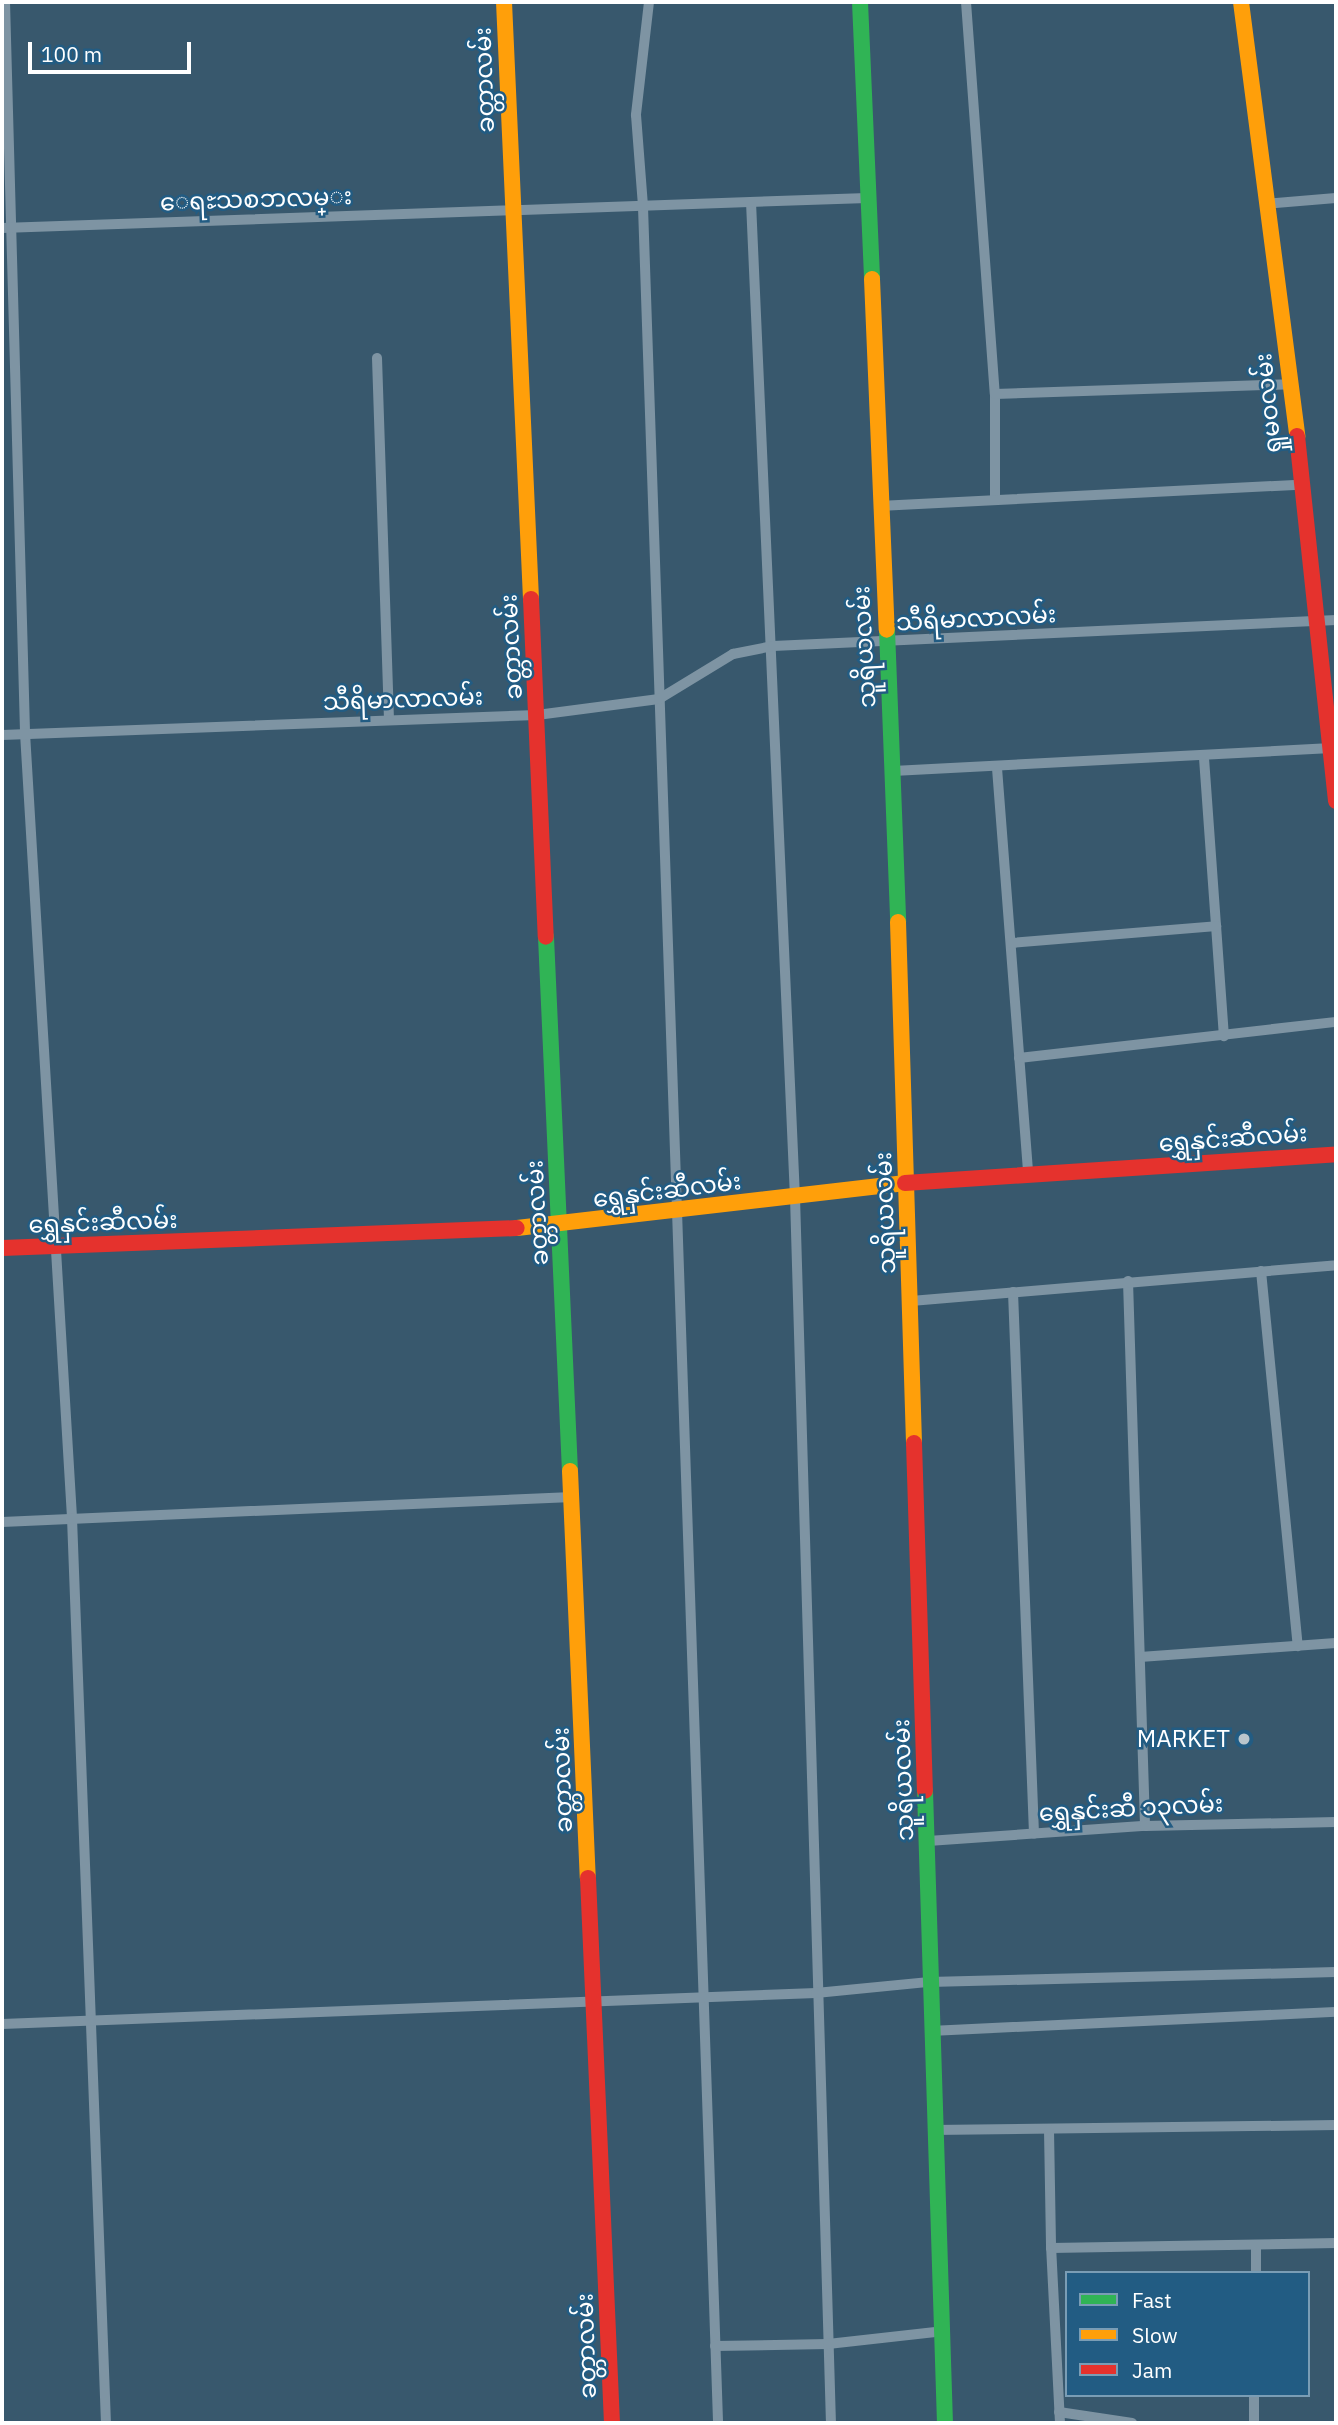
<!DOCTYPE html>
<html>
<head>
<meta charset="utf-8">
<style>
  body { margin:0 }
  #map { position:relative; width:1338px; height:2425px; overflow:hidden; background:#38586d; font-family:"IBM Plex Sans","Noto Sans Myanmar",sans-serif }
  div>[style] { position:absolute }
  .street>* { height:10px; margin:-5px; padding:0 5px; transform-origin:5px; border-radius:5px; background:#7e94a3 }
  .fast>* { height:16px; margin:-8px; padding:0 8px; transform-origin:8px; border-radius:8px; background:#30b455 }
  .slow>* { height:16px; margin:-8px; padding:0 8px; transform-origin:8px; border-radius:8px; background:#ff9f0a }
  .jam>* { height:16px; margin:-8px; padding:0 8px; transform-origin:8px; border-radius:8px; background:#e5322d }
  .dots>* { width:19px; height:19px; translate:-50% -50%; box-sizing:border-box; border:4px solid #225c83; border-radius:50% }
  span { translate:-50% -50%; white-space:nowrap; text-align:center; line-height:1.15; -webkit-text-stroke:5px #225c83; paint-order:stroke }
  .street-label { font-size:24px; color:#fff }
  .poi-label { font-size:24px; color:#fff }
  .right { translate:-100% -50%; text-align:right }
  .frame { position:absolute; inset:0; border:4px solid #fff; pointer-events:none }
  .legend { position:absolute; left:1065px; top:2271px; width:245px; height:126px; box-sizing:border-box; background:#225c83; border:2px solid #7a9db5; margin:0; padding:9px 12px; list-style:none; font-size:21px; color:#fff }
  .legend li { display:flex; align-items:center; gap:14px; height:35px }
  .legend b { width:35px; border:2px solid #7a9db5 }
  .scale { position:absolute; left:28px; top:42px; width:163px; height:32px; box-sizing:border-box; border:4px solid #fff; border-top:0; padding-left:9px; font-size:21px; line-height:24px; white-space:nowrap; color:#fff; -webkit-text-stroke:5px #225c83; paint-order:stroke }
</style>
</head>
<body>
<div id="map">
  <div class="street">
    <i style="left:5px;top:2px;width:731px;rotate:88.43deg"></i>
    <i style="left:25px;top:733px;width:786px;rotate:86.57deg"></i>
    <i style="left:72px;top:1518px;width:906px;rotate:87.85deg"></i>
    <i style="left:649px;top:2px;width:114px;rotate:96.6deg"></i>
    <i style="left:636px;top:115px;width:92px;rotate:85.6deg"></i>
    <i style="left:643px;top:207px;width:2217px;rotate:88.06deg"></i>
    <i style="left:966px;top:2px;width:393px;rotate:85.8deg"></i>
    <i style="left:751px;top:202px;width:996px;rotate:87.47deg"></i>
    <i style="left:795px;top:1197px;width:1227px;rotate:88.32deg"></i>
    <i style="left:1265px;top:204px;width:71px;rotate:-4.8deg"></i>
    <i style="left:2px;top:228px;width:866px;rotate:-1.99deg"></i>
    <i style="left:377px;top:358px;width:362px;rotate:88.1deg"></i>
    <i style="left:995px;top:498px;width:104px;rotate:-90deg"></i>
    <i style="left:995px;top:394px;width:296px;rotate:-1.9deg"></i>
    <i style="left:879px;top:506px;width:421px;rotate:-2.9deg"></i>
    <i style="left:2px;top:735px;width:535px;rotate:-2.14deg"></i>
    <i style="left:537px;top:715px;width:123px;rotate:-7.5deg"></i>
    <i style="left:659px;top:699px;width:87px;rotate:-31.3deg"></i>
    <i style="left:733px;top:654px;width:41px;rotate:-11.3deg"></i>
    <i style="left:773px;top:646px;width:564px;rotate:-2.64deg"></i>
    <i style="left:1204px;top:758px;width:279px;rotate:85.9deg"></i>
    <i style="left:997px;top:768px;width:408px;rotate:85.6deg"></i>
    <i style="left:893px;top:771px;width:439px;rotate:-3deg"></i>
    <i style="left:1011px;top:943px;width:206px;rotate:-4.7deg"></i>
    <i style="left:1019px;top:1058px;width:319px;rotate:-6.5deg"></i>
    <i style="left:1261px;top:1271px;width:377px;rotate:84.4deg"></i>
    <i style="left:1128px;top:1281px;width:545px;rotate:88.21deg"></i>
    <i style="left:1013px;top:1292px;width:542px;rotate:87.78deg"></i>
    <i style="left:911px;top:1301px;width:427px;rotate:-4.8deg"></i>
    <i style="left:2px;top:1522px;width:571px;rotate:-2.51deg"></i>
    <i style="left:1140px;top:1657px;width:196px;rotate:-4.1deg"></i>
    <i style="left:928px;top:1841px;width:218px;rotate:-4deg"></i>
    <i style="left:1145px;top:1826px;width:191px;rotate:-1.2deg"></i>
    <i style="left:2px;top:2024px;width:815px;rotate:-2.18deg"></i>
    <i style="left:816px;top:1993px;width:114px;rotate:-5.6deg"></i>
    <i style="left:929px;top:1982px;width:407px;rotate:-1.4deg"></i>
    <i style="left:930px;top:2031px;width:406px;rotate:-2.7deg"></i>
    <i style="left:933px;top:2130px;width:403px;rotate:-0.7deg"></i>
    <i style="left:1049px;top:2130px;width:118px;rotate:89deg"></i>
    <i style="left:1256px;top:2273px;width:26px;rotate:-90deg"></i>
    <i style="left:715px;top:2346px;width:113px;rotate:-1deg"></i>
    <i style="left:828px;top:2344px;width:117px;rotate:-6.4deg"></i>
    <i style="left:1059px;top:2412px;width:74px;rotate:8.6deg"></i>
    <i style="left:1060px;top:2423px;width:175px;rotate:-92.9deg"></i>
    <i style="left:1051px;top:2248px;width:285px;rotate:-1deg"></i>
    <i style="left:1254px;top:2423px;width:28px;rotate:-90deg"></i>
  </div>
  <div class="fast">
    <i style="left:860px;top:2px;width:277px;rotate:87.5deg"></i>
    <i style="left:887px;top:630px;width:292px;rotate:87.8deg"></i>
    <i style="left:546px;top:937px;width:535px;rotate:87.43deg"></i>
    <i style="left:925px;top:1791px;width:632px;rotate:88.19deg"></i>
  </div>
  <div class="slow">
    <i style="left:504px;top:2px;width:598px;rotate:87.41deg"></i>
    <i style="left:1241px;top:2px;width:438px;rotate:82.6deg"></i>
    <i style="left:872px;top:279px;width:351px;rotate:87.6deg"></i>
    <i style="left:898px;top:922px;width:521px;rotate:88.24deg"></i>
    <i style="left:517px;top:1228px;width:391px;rotate:-6.6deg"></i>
    <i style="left:570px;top:1471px;width:407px;rotate:87.5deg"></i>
  </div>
  <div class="jam">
    <i style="left:1297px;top:436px;width:367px;rotate:83.9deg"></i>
    <i style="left:531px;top:599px;width:338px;rotate:87.5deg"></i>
    <i style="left:905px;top:1183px;width:432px;rotate:-3.8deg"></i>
    <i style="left:2px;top:1248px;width:515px;rotate:-2.22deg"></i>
    <i style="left:914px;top:1443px;width:348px;rotate:88.2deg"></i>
    <i style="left:588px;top:1878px;width:546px;rotate:87.48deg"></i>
  </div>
  <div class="dots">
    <i style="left:1244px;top:1739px;background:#b9c5cc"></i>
  </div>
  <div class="street-label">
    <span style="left:484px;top:80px;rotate:-92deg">ခတ္တာလမ်း</span>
    <span style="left:256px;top:199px;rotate:-2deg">ေရႊသစၥာလမ္း</span>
    <span style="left:1268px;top:404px;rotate:-96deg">ရှုမဝလမ်း</span>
    <span style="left:976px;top:618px;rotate:-3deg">သီရိမာလာလမ်း</span>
    <span style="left:511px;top:647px;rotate:-93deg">ခတ္တာလမ်း</span>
    <span style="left:864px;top:647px;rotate:-93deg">သူရိယလမ်း</span>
    <span style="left:403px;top:699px;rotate:-2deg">သီရိမာလာလမ်း</span>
    <span style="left:1233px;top:1138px;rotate:-4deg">ရွှေနှင်းဆီလမ်း</span>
    <span style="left:667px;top:1190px;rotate:-7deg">ရွှေနှင်းဆီလမ်း</span>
    <span style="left:537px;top:1213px;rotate:-93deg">ခတ္တာလမ်း</span>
    <span style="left:885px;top:1213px;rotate:-92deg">သူရိယလမ်း</span>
    <span style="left:103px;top:1222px;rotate:-2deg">ရွှေနှင်းဆီလမ်း</span>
    <span style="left:562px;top:1780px;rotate:-92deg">ခတ္တာလမ်း</span>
    <span style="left:903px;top:1780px;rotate:-92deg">သူရိယလမ်း</span>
    <span style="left:1131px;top:1808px;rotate:-3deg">ရွှေနှင်းဆီ ၁၃လမ်း</span>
    <span style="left:586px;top:2346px;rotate:-92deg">ခတ္တာလမ်း</span>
  </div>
  <div class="poi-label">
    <span class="right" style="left:1230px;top:1739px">MARKET</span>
  </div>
  <div class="frame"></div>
  <ul class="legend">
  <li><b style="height:9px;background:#30b455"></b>Fast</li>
  <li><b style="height:9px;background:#ff9f0a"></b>Slow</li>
  <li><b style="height:9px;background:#e5322d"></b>Jam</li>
  </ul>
  <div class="scale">100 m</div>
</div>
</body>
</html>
